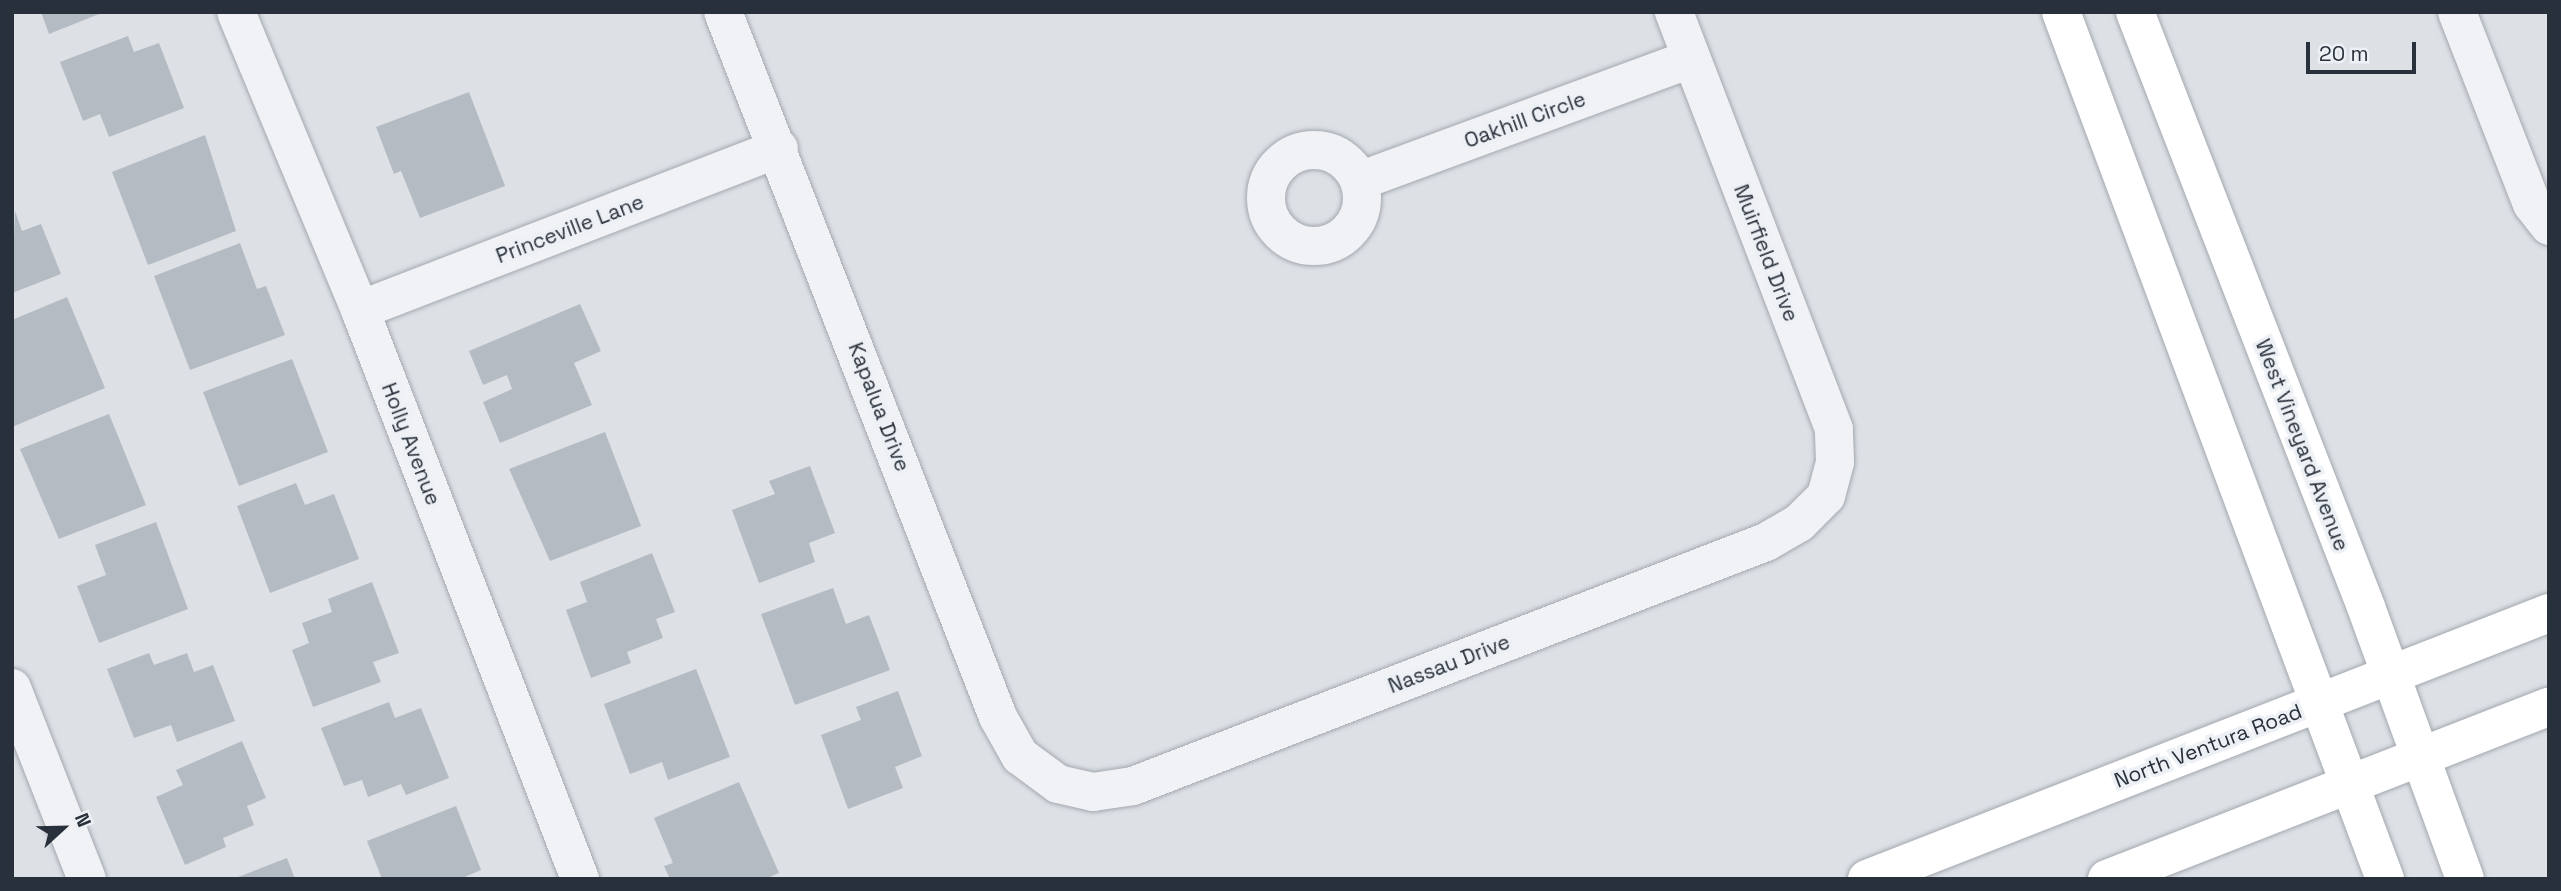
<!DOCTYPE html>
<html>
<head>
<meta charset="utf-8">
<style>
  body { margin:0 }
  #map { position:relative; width:2561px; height:891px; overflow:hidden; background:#dde1e6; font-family:"Space Grotesk",sans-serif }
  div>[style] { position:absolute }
  .building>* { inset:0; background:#b5bbc2 }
  .roads { filter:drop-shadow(0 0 2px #a3a8af) drop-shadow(0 0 2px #a3a8af) }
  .minor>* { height:38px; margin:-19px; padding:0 19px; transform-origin:19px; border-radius:19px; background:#f0f2f5 }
  .minor>.ring { margin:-19px; padding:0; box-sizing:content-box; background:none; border:38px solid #f0f2f5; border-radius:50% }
  .major>* { height:38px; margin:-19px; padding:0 19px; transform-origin:19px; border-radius:19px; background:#fff }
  span { translate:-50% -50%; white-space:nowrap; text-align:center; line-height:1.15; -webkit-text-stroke:7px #edf0f4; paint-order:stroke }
  .street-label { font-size:21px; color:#28303b }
  .frame { position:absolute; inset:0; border:14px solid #28303b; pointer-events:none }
  .north { position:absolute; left:28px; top:793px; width:70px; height:70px; -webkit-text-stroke:5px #edf0f4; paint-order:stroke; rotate:68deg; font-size:19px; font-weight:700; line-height:28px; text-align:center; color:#28303b }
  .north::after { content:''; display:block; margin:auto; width:24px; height:32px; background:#28303b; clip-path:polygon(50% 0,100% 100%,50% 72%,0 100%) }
  .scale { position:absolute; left:2306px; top:42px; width:110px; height:32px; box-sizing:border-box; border:4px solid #28303b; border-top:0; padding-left:9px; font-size:21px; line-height:24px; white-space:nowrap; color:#28303b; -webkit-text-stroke:5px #edf0f4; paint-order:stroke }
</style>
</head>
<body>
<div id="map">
  <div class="building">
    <i style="clip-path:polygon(41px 12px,104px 12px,49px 34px)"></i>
    <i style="clip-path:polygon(128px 36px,134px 52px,159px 43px,184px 108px,109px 137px,100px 114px,83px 121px,60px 62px)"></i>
    <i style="clip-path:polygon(469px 92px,505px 186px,420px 218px,401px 171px,394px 174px,376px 127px)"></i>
    <i style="clip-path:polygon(205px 135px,236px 231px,148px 265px,112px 172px)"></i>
    <i style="clip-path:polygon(15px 211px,22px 231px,41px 224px,61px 274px,12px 293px)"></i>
    <i style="clip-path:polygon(240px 243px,257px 289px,266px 286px,285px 335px,190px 370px,154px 276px)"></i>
    <i style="clip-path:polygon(67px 297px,105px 388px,12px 427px,12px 320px)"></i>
    <i style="clip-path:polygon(580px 304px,601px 351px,574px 363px,592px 405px,500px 443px,483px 402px,512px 389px,507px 375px,483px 385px,469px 351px)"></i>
    <i style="clip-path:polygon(292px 359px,328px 452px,239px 486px,203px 392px)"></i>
    <i style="clip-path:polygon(109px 414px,146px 505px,59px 539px,20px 449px)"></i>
    <i style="clip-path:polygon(605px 432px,641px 526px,550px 561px,509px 469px)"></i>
    <i style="clip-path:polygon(810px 466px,835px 533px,809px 543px,815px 562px,759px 583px,732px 510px,775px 494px,769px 481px)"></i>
    <i style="clip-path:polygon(296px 483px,305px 505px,334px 494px,359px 559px,270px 593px,237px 506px)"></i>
    <i style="clip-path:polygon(156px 522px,188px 609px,99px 643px,77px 586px,106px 575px,95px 545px)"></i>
    <i style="clip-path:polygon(652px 553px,675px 612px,656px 619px,663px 638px,627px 652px,631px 663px,591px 678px,566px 610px,587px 602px,580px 582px)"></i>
    <i style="clip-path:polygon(372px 582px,399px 653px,373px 662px,381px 682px,313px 707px,292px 650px,309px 643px,302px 623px,332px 612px,328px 599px)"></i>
    <i style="clip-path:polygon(833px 588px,846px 624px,869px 615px,890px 670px,795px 705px,761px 614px)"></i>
    <i style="clip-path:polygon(149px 653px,154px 665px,187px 653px,194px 672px,213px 665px,235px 721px,177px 742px,171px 725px,134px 738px,107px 669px)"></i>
    <i style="clip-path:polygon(696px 669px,730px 757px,668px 780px,662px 762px,630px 774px,604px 704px)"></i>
    <i style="clip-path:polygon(898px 691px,922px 756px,895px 767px,903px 788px,848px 809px,821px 735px,861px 720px,856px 707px)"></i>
    <i style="clip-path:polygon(389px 702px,395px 718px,421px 708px,449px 778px,406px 795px,401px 784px,368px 797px,362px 780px,344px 786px,321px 728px)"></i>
    <i style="clip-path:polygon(242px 741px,266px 798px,247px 806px,254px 825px,223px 838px,226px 847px,185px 865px,156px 797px,183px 785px,176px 770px)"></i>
    <i style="clip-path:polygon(739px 782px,779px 873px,765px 879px,670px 879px,664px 866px,673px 863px,654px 818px)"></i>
    <i style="clip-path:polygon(456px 806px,481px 870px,460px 879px,382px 879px,367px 841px)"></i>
    <i style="clip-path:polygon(287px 858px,295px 879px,233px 879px)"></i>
  </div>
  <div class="roads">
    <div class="minor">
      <i style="left:236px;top:12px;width:323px;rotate:67.4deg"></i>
      <i style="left:360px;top:310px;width:610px;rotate:68.86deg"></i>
      <i style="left:723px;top:12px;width:757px;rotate:68.69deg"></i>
      <i style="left:998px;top:717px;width:45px;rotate:60.6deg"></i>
      <i style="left:1020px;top:756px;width:47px;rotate:36.4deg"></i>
      <i style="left:1058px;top:784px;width:36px;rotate:13deg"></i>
      <i style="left:1093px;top:792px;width:40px;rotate:-8.5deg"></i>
      <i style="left:1133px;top:786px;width:678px;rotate:-21.08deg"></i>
      <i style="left:1766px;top:542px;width:38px;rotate:-30deg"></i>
      <i style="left:1799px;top:523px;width:38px;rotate:-45deg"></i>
      <i style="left:1826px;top:496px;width:35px;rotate:-75deg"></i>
      <i style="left:1835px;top:462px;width:33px;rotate:-92deg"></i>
      <i style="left:1834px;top:429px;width:447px;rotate:-111deg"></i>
      <i style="left:2457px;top:12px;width:206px;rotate:68.7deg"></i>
      <i style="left:2532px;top:204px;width:28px;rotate:52deg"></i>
      <i class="ring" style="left:1266px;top:150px;width:58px;height:58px"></i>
      <i style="left:1359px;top:181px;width:354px;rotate:-20.2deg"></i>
      <i style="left:360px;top:310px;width:449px;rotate:-21.1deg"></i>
      <i style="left:12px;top:688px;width:205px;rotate:68.6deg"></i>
    </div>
    <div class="major">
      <i style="left:2061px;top:12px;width:926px;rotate:69.51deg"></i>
      <i style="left:2135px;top:12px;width:638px;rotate:68.78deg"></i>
      <i style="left:2366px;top:607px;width:289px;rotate:70deg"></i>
      <i style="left:1867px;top:879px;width:732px;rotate:-21.31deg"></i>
      <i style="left:2107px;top:879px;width:474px;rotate:-21.3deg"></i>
    </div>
  </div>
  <div class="street-label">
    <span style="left:1525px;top:120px;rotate:-20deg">Oakhill Circle</span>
    <span style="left:570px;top:229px;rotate:-21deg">Princeville Lane</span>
    <span style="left:1766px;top:253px;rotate:69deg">Muirfield Drive</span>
    <span style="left:879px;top:407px;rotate:69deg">Kapalua Drive</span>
    <span style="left:411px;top:444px;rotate:69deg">Holly Avenue</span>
    <span style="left:2302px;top:445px;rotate:69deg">West Vineyard Avenue</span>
    <span style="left:1449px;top:664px;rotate:-21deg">Nassau Drive</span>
    <span style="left:2208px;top:746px;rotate:-21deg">North Ventura Road</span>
  </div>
  <div class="frame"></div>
  <div class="north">N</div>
  <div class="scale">20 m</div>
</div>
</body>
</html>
